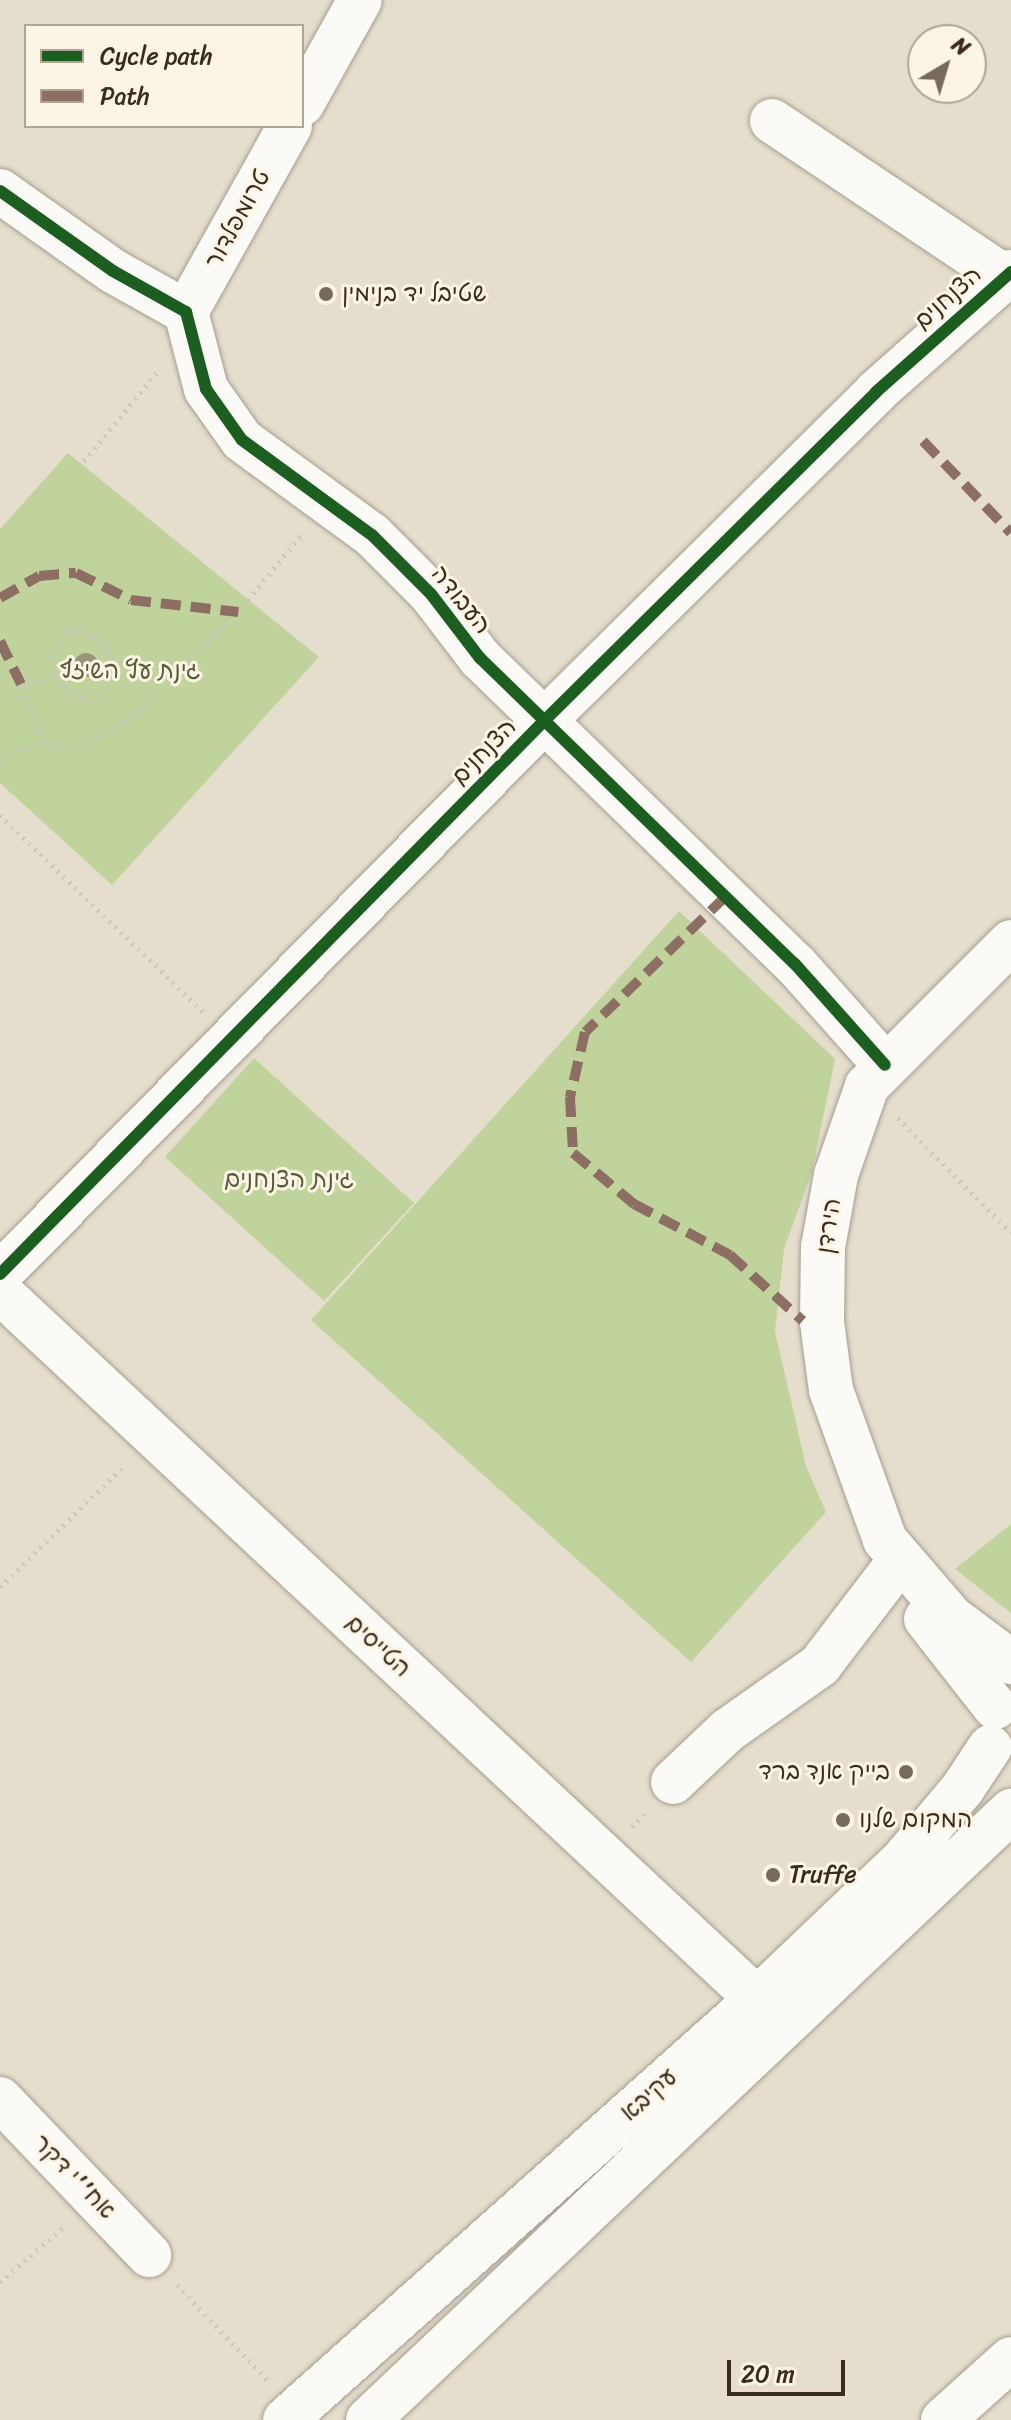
<!DOCTYPE html>
<html>
<head>
<meta charset="utf-8">
<style>
  body { margin:0 }
  #map { position:relative; width:1011px; height:2420px; overflow:hidden; background:#e6decc; font-family:Sriracha,"Playpen Sans Hebrew",sans-serif }
  div>[style] { position:absolute }
  .green>* { inset:0; background:#c0d39d }
  .path>* { height:5px; margin-top:-2.5px; transform-origin:0; background:repeating-linear-gradient(90deg,#cac7c3 0 2px,transparent 0 8px) }
  .roads { filter:drop-shadow(0 0 2px #a59e92) drop-shadow(0 0 2px #a59e92) }
  .minor>* { height:44px; margin:-22px; padding:0 22px; transform-origin:22px; border-radius:22px; background:#fbfaf7 }
  .quiet>* { height:10px; margin-top:-5px; transform-origin:0; background:repeating-linear-gradient(90deg,#8d6e63 0 20px,transparent 0 30px) }
  .cycleway>* { height:12px; margin:-6px; padding:0 6px; transform-origin:6px; border-radius:6px; background:#1b5e20 }
  .trees>* { width:24px; height:24px; margin:-12px; border-radius:50%; background:#98957b }
  .dots>* { width:22px; height:22px; translate:-50% -50%; box-sizing:border-box; border:4px solid #fcf5e5; border-radius:50% }
  span { translate:-50% -50%; white-space:nowrap; text-align:center; line-height:1.15; -webkit-text-stroke:6px #fcf5e5; paint-order:stroke }
  .street-label { font-size:24px; color:#3b2a1e }
  .poi-label { font-size:24px; color:#3b2a1e }
  .left { translate:0 -50%; text-align:left }
  .right { translate:-100% -50%; text-align:right }
  .park-label { font-size:24px; color:#595a38 }
  .legend { position:absolute; left:24px; top:24px; width:280px; height:104px; box-sizing:border-box; background:#fcf5e5; border:2px solid #afa495; margin:0; padding:10px 14px; list-style:none; font-size:24px; color:#3b2a1e }
  .legend li { display:flex; align-items:center; gap:16px; height:40px }
  .legend b { width:40px; border:2px solid #afa495 }
  .north { position:absolute; left:907px; top:24px; width:80px; height:80px; box-sizing:border-box; background:#fcf5e5; border:2px solid #afa495; border-radius:50%; rotate:38deg; font-size:22px; font-weight:700; line-height:32px; text-align:center; color:#3b2a1e }
  .north::after { content:''; display:block; margin:auto; width:28px; height:36px; background:#77695b; clip-path:polygon(50% 0,100% 100%,50% 72%,0 100%) }
  .scale { position:absolute; left:727px; top:2360px; width:118px; height:36px; box-sizing:border-box; border:4px solid #3b2a1e; border-top:0; padding-left:10px; font-size:24px; line-height:28px; white-space:nowrap; color:#3b2a1e; -webkit-text-stroke:6px #fcf5e5; paint-order:stroke }
</style>
</head>
<body>
<div id="map">
  <div class="green">
    <i style="clip-path:polygon(68px 453px,319px 657px,112px 885px,0 783px,0 529px)"></i>
    <i style="clip-path:polygon(679px 911px,835px 1059px,812px 1172px,784px 1249px,775px 1331px,806px 1466px,826px 1512px,691px 1662px,311px 1320px)"></i>
    <i style="clip-path:polygon(254px 1058px,414px 1203px,324px 1301px,165px 1157px)"></i>
    <i style="clip-path:polygon(1011px 1524px,1011px 1613px,955px 1569px)"></i>
  </div>
  <div class="path">
    <i style="left:84px;top:461px;width:118px;rotate:-50.5deg"></i>
    <i style="left:78px;top:629px;width:20px;rotate:24deg"></i>
    <i style="left:96px;top:637px;width:19px;rotate:47deg"></i>
    <i style="left:109px;top:651px;width:22px;rotate:77deg"></i>
    <i style="left:114px;top:672px;width:29px;rotate:117deg"></i>
    <i style="left:101px;top:698px;width:13px;rotate:157deg"></i>
    <i style="left:89px;top:703px;width:31px;rotate:-148deg"></i>
    <i style="left:63px;top:687px;width:31px;rotate:-111deg"></i>
    <i style="left:52px;top:658px;width:30px;rotate:-62deg"></i>
    <i style="left:66px;top:632px;width:12px;rotate:-14deg"></i>
    <i style="left:44px;top:742px;width:62px;rotate:-111.6deg"></i>
    <i style="left:21px;top:684px;width:24px;rotate:-5deg"></i>
    <i style="left:45px;top:682px;width:13px;rotate:-39deg"></i>
    <i style="left:0;top:762px;width:15px;rotate:-37deg"></i>
    <i style="left:12px;top:753px;width:34px;rotate:-19deg"></i>
    <i style="left:44px;top:742px;width:31px;rotate:11deg"></i>
    <i style="left:74px;top:748px;width:42px;rotate:-25.3deg"></i>
    <i style="left:112px;top:730px;width:33px;rotate:-35deg"></i>
    <i style="left:139px;top:711px;width:140px;rotate:-45deg"></i>
    <i style="left:238px;top:612px;width:99px;rotate:-50.7deg"></i>
    <i style="left:0;top:815px;width:283px;rotate:44.1deg"></i>
    <i style="left:898px;top:1118px;width:161px;rotate:45.5deg"></i>
    <i style="left:0;top:1587px;width:175px;rotate:-44.3deg"></i>
    <i style="left:632px;top:1827px;width:22px;rotate:-47deg"></i>
    <i style="left:0;top:2282px;width:86px;rotate:-40.7deg"></i>
    <i style="left:177px;top:2285px;width:134px;rotate:46.5deg"></i>
  </div>
  <div class="roads">
    <div class="minor">
      <i style="left:302px;top:104px;width:119px;rotate:-60.9deg"></i>
      <i style="left:772px;top:121px;width:280px;rotate:33.8deg"></i>
      <i style="left:0;top:191px;width:138px;rotate:35.3deg"></i>
      <i style="left:113px;top:271px;width:84px;rotate:29.3deg"></i>
      <i style="left:186px;top:312px;width:80px;rotate:75.4deg"></i>
      <i style="left:206px;top:389px;width:62px;rotate:54.8deg"></i>
      <i style="left:242px;top:440px;width:161px;rotate:36.2deg"></i>
      <i style="left:372px;top:535px;width:83px;rotate:45deg"></i>
      <i style="left:431px;top:594px;width:81px;rotate:52.6deg"></i>
      <i style="left:480px;top:658px;width:439px;rotate:44.2deg"></i>
      <i style="left:795px;top:964px;width:135px;rotate:48.3deg"></i>
      <i style="left:186px;top:312px;width:213px;rotate:-60.8deg"></i>
      <i style="left:1011px;top:942px;width:204px;rotate:135deg"></i>
      <i style="left:867px;top:1086px;width:94px;rotate:109.2deg"></i>
      <i style="left:836px;top:1175px;width:73px;rotate:100.2deg"></i>
      <i style="left:823px;top:1247px;width:75px;rotate:90.8deg"></i>
      <i style="left:822px;top:1322px;width:69px;rotate:82.5deg"></i>
      <i style="left:831px;top:1390px;width:159px;rotate:70.2deg"></i>
      <i style="left:885px;top:1540px;width:103px;rotate:49.3deg"></i>
      <i style="left:952px;top:1618px;width:74px;rotate:36.7deg"></i>
      <i style="left:0;top:1274px;width:776px;rotate:-45.47deg"></i>
      <i style="left:544px;top:721px;width:467px;rotate:-44.7deg"></i>
      <i style="left:876px;top:392px;width:181px;rotate:-41.6deg"></i>
      <i style="left:0;top:1292px;width:1036px;rotate:43.04deg"></i>
      <i style="left:926px;top:1619px;width:112px;rotate:51.9deg"></i>
      <i style="left:673px;top:1782px;width:76px;rotate:-43.4deg"></i>
      <i style="left:728px;top:1730px;width:113px;rotate:-35.2deg"></i>
      <i style="left:820px;top:1665px;width:133px;rotate:-52.6deg"></i>
      <i style="left:0;top:2099px;width:216px;rotate:46.3deg"></i>
      <i style="left:285px;top:2420px;width:632px;rotate:-41.73deg"></i>
      <i style="left:757px;top:1999px;width:200px;rotate:-43.6deg"></i>
      <i style="left:902px;top:1861px;width:95px;rotate:-50.1deg"></i>
      <i style="left:963px;top:1788px;width:49px;rotate:-56.6deg"></i>
      <i style="left:368px;top:2420px;width:886px;rotate:-43.44deg"></i>
      <i style="left:943px;top:2420px;width:91px;rotate:-41.9deg"></i>
    </div>
  </div>
  <div class="quiet">
    <i style="left:923px;top:441px;width:127px;rotate:46.3deg"></i>
    <i style="left:0;top:598px;width:45px;rotate:-29.4deg"></i>
    <i style="left:39px;top:576px;width:37px;rotate:-5deg"></i>
    <i style="left:76px;top:573px;width:61px;rotate:26.1deg"></i>
    <i style="left:131px;top:600px;width:108px;rotate:6.4deg"></i>
    <i style="left:0;top:641px;width:48px;rotate:64deg"></i>
    <i style="left:725px;top:897px;width:194px;rotate:136deg"></i>
    <i style="left:585px;top:1032px;width:67px;rotate:103deg"></i>
    <i style="left:570px;top:1097px;width:56px;rotate:86.9deg"></i>
    <i style="left:573px;top:1153px;width:80px;rotate:39.9deg"></i>
    <i style="left:634px;top:1204px;width:109px;rotate:28deg"></i>
    <i style="left:730px;top:1255px;width:98px;rotate:42.1deg"></i>
  </div>
  <div class="cycleway">
    <i style="left:0;top:191px;width:138px;rotate:35.3deg"></i>
    <i style="left:113px;top:271px;width:84px;rotate:29.3deg"></i>
    <i style="left:186px;top:312px;width:80px;rotate:75.4deg"></i>
    <i style="left:206px;top:389px;width:62px;rotate:54.8deg"></i>
    <i style="left:242px;top:440px;width:161px;rotate:36.2deg"></i>
    <i style="left:372px;top:535px;width:83px;rotate:45deg"></i>
    <i style="left:431px;top:594px;width:81px;rotate:52.6deg"></i>
    <i style="left:480px;top:658px;width:439px;rotate:44.2deg"></i>
    <i style="left:795px;top:964px;width:135px;rotate:48.3deg"></i>
    <i style="left:0;top:1274px;width:776px;rotate:-45.47deg"></i>
    <i style="left:544px;top:721px;width:467px;rotate:-44.7deg"></i>
    <i style="left:876px;top:392px;width:181px;rotate:-41.6deg"></i>
  </div>
  <div class="trees">
    <i style="left:86px;top:665px"></i>
  </div>
  <div class="dots">
    <i style="left:326px;top:294px;background:#77695b"></i>
    <i style="left:906px;top:1772px;background:#77695b"></i>
    <i style="left:843px;top:1820px;background:#77695b"></i>
    <i style="left:773px;top:1875px;background:#77695b"></i>
  </div>
  <div class="street-label">
    <span style="left:238px;top:219px;rotate:-61deg">טרומפלדור</span>
    <span style="left:948px;top:298px;rotate:-42deg">הצנחנים</span>
    <span style="left:461px;top:600px;rotate:51deg">העבודה</span>
    <span style="left:484px;top:752px;rotate:-46deg">הצנחנים</span>
    <span style="left:829px;top:1226px;rotate:-82deg">הירדן</span>
    <span style="left:378px;top:1646px;rotate:43deg">הטייסים</span>
    <span style="left:649px;top:2095px;rotate:-42deg">עקיבא</span>
    <span style="left:74px;top:2177px;rotate:46deg">אח''י דקר</span>
  </div>
  <div class="poi-label">
    <span class="left" style="left:342px;top:294px">שטיבל יד בנימין</span>
    <span class="right" style="left:890px;top:1772px">בייק אנד ברד</span>
    <span class="left" style="left:859px;top:1820px">המקום שלנו</span>
    <span class="left" style="left:789px;top:1875px">Truffe</span>
  </div>
  <div class="park-label">
    <span style="left:130px;top:671px">גינת עץ השיזף</span>
    <span style="left:289px;top:1180px">גינת הצנחנים</span>
  </div>
  <ul class="legend">
  <li><b style="height:10px;background:#1b5e20"></b>Cycle path</li>
  <li><b style="height:10px;background:#8d6e63"></b>Path</li>
  </ul>
  <div class="north">N</div>
  <div class="scale">20 m</div>
</div>
</body>
</html>
